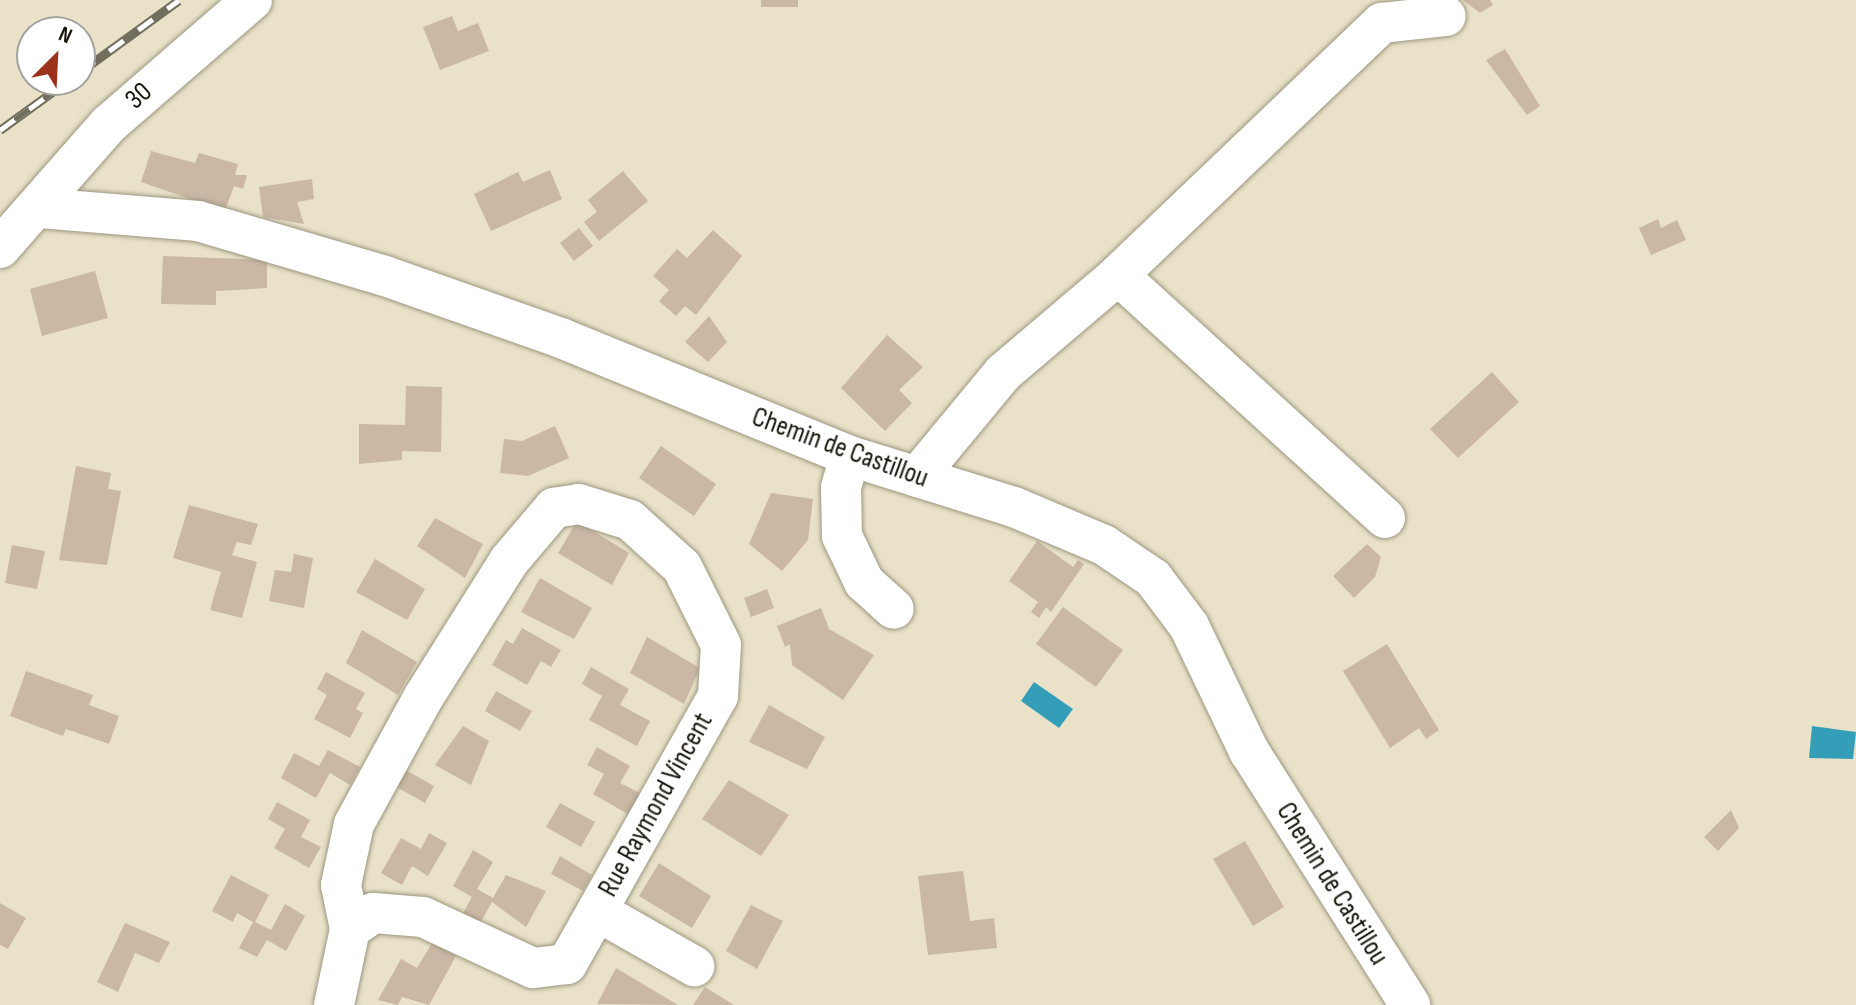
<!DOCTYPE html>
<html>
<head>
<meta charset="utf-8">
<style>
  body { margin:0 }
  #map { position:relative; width:1856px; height:1005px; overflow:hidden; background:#e9e2c9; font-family:"Sofia Sans Condensed",sans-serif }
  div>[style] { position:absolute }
  .water>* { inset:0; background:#349db7 }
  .building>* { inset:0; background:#cab7a4 }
  .roads { filter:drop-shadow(0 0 2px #9d9780) drop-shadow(0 0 2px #9d9780) }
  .minor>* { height:40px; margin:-20px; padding:0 20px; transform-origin:20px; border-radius:20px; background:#fff }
  .rail>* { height:9px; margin-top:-4.5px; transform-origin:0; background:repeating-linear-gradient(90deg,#fff 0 18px,#726e5e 0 36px); box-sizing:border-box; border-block:2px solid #726e5e }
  span { translate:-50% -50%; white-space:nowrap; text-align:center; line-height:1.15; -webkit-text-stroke:8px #fff; paint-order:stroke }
  .street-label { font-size:28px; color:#18160d }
  .north { position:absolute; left:16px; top:16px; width:80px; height:80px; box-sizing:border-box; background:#fff; border:2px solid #a3a29e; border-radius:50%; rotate:24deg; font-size:22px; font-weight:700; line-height:32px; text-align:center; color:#18160d }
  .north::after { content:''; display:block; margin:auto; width:28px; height:36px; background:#9b321c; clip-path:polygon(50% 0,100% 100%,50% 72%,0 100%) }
</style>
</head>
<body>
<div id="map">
  <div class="water">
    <i style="clip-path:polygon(1034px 682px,1073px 709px,1059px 728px,1021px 701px)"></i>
    <i style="clip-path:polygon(1812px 726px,1856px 732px,1853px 759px,1809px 758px)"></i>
  </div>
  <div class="building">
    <i style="clip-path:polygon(761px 0,798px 0,798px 7px,761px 7px)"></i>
    <i style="clip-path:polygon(1463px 0,1490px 0,1493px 5px,1480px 13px)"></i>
    <i style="clip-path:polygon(452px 16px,458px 31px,478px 23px,489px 51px,440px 70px,423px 27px)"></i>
    <i style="clip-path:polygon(1505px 49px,1540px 106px,1527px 115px,1486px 60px)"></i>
    <i style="clip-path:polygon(151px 151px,195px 163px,199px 153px,238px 164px,235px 175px,247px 175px,243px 189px,234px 186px,225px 211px,141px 182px)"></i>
    <i style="clip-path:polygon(550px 170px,562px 199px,491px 231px,474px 194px,518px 172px,523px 182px)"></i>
    <i style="clip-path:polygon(623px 171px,648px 201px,599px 241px,584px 222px,597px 212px,588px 200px)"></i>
    <i style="clip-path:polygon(312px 179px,314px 199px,297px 202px,304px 224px,263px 217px,259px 187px)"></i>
    <i style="clip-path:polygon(1658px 219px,1661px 228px,1677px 220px,1686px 240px,1651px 255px,1639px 228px)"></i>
    <i style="clip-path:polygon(579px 228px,593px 246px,574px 261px,560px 243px)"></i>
    <i style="clip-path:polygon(713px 230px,742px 256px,696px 315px,685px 306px,676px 316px,659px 301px,669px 290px,653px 276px,677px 249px,687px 258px)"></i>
    <i style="clip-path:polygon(163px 256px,267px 260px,267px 288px,216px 291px,216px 305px,161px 304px)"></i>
    <i style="clip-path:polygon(95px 271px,108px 318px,42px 336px,30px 289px)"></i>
    <i style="clip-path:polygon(709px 316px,727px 342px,708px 362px,685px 342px)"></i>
    <i style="clip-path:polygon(887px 335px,923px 367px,899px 390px,912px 403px,885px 431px,841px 388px)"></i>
    <i style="clip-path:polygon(1492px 372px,1519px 402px,1458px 458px,1430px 429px)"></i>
    <i style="clip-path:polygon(406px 386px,442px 387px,441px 452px,402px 451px,402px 460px,359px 464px,359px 424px,405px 425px)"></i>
    <i style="clip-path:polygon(555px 426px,569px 458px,528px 476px,500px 473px,504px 439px,522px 441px)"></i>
    <i style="clip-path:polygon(661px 446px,716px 484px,694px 516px,639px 478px)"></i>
    <i style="clip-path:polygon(76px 466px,111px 473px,108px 489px,121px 491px,107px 565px,59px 560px)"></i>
    <i style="clip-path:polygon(771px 493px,813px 499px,808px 540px,782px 571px,749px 544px)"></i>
    <i style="clip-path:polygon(189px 505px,258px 524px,251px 545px,237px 542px,232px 555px,257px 562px,242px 618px,210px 610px,221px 572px,173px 558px)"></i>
    <i style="clip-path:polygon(435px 518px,483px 544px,465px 578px,417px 546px)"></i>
    <i style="clip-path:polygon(577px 521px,629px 553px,612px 585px,558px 553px)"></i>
    <i style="clip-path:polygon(1037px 541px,1073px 567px,1078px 560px,1084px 564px,1051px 612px,1046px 607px,1039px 618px,1031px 612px,1038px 602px,1009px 581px)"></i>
    <i style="clip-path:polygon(1367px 544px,1381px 557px,1375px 577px,1354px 598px,1333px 576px)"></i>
    <i style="clip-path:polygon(12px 545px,45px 551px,37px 589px,5px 583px)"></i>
    <i style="clip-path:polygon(294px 554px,313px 558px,304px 608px,269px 601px,275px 570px,291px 572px)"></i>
    <i style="clip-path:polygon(375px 559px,425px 589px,407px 620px,356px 592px)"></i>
    <i style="clip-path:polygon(540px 578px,592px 608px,574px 639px,521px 612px)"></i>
    <i style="clip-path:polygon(767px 589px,774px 608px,751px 617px,744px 598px)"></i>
    <i style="clip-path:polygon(1063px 607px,1123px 650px,1096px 687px,1036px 644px)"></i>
    <i style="clip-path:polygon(821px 608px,829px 629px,874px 655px,843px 700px,792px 665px,790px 644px,785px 647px,777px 626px)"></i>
    <i style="clip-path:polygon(522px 628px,561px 650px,551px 667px,541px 661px,527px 685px,492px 665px,506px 640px,513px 644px)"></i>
    <i style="clip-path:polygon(362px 630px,417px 662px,398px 695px,346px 663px)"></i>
    <i style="clip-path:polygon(647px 637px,700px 668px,684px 704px,630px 673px)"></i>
    <i style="clip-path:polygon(1387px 644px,1439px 730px,1426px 739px,1419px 728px,1390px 748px,1343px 671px)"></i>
    <i style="clip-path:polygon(591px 667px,629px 689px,620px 705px,650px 721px,637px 746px,589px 720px,602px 696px,582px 684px)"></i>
    <i style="clip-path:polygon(26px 671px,93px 695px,89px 705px,119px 716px,109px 744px,66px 729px,63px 736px,10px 716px)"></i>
    <i style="clip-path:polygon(326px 672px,365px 693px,356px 709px,363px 713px,350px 738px,314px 719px,327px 695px,317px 689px)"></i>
    <i style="clip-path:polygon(496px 691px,532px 711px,520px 731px,485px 711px)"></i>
    <i style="clip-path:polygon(769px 705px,825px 737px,807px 769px,749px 742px)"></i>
    <i style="clip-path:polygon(463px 726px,489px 741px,471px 785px,435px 765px)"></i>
    <i style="clip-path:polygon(597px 747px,630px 766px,620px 783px,640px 793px,628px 814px,593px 794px,604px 774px,587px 765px)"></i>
    <i style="clip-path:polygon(328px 750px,360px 767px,350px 785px,330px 773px,316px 798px,281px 778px,294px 753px,319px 766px)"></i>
    <i style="clip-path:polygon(402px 768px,434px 786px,425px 803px,393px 785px)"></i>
    <i style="clip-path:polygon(729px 780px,789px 815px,761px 856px,702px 819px)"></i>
    <i style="clip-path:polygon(277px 802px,310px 820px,301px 837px,321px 847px,309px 868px,274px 848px,285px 829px,268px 819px)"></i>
    <i style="clip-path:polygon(560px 803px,595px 822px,581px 847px,546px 827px)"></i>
    <i style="clip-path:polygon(1731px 810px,1739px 828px,1718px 851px,1704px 837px)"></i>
    <i style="clip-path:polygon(429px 833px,447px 843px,428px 876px,412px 866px,402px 885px,381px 873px,401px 838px,421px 849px)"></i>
    <i style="clip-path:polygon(1245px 841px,1284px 907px,1253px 926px,1213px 859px)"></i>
    <i style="clip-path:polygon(473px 850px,493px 862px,477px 889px,493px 898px,506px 875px,546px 891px,526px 927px,492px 902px,479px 925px,462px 915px,472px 897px,453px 886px)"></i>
    <i style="clip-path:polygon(560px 856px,592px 875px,583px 891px,551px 874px)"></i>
    <i style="clip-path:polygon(659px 863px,711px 896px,692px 928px,639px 896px)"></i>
    <i style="clip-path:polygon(963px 871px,970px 921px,994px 918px,997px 948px,928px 955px,918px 876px)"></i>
    <i style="clip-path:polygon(231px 875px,269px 895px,255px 922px,271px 930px,285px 904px,305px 916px,286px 951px,267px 940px,257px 957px,239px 948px,253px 922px,237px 913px,233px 922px,212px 911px)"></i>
    <i style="clip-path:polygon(0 903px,26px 918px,8px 949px,0 945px)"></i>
    <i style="clip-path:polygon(751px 905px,783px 921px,757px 969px,726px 951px)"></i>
    <i style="clip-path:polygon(125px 923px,170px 942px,159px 963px,135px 953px,118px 992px,97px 982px)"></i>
    <i style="clip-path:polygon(432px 943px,456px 956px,429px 1005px,402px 997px,398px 1005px,378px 1000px,401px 959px,417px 968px)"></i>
    <i style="clip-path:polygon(616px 968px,678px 1005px,597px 1004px)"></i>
    <i style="clip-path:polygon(705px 987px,734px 1005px,693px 1005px)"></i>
  </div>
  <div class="roads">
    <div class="minor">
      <i style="left:40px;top:208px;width:159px;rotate:4.7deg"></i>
      <i style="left:198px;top:221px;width:195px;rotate:16.4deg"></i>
      <i style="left:385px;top:276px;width:187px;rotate:19.4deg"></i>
      <i style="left:561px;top:338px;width:312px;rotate:22.2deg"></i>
      <i style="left:850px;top:456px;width:172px;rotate:17.3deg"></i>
      <i style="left:1014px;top:507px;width:98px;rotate:22.9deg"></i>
      <i style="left:1104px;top:545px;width:59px;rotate:34deg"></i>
      <i style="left:1153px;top:578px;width:60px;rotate:53.1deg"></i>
      <i style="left:1189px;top:626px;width:139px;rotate:64.4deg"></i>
      <i style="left:1249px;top:751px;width:301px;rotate:57.6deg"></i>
      <i style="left:0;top:248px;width:165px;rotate:-48.7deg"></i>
      <i style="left:109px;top:124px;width:189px;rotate:-40.9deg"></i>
      <i style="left:1118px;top:275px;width:361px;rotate:42.3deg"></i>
      <i style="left:850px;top:456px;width:33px;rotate:106deg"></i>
      <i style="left:841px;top:488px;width:48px;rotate:88.8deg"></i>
      <i style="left:842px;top:536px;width:51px;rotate:64.4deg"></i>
      <i style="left:864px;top:582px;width:40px;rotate:42deg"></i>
      <i style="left:917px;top:477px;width:135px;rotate:-50.4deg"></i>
      <i style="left:1003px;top:373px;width:151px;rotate:-40.4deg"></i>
      <i style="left:1118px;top:275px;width:365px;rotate:-43.7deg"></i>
      <i style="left:1382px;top:23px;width:64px;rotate:-6.2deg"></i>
      <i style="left:597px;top:911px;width:112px;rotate:29.6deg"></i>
      <i style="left:334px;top:1005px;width:78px;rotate:-78.1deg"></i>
      <i style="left:350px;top:929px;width:45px;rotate:-101.6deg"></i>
      <i style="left:341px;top:885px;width:62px;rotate:-78deg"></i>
      <i style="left:354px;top:824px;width:144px;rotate:-61.3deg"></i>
      <i style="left:423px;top:698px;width:162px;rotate:-57.9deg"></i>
      <i style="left:509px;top:561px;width:70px;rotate:-49.7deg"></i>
      <i style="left:554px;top:508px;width:25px;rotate:-9deg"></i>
      <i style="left:579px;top:504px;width:53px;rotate:17.4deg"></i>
      <i style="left:630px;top:520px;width:70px;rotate:42.1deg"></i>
      <i style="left:682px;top:567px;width:87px;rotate:63.4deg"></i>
      <i style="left:721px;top:645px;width:51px;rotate:93.4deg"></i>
      <i style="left:718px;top:696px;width:308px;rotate:119.4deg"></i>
      <i style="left:567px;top:964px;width:34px;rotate:173deg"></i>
      <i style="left:533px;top:968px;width:121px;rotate:-155.1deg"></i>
      <i style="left:423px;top:917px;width:50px;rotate:-175.4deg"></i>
      <i style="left:373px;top:913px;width:28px;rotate:145deg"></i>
    </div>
  </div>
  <div class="rail">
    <i style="left:80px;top:72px;width:122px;rotate:-36deg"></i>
    <i style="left:0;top:130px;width:85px;rotate:-35.9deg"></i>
  </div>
  <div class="street-label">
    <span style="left:139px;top:96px;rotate:-42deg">30</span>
    <span style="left:840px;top:448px;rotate:20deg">Chemin de Castillou</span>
    <span style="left:656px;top:805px;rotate:-61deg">Rue Raymond Vincent</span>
    <span style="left:1332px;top:884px;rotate:58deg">Chemin de Castillou</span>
  </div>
  <div class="north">N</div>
</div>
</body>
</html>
